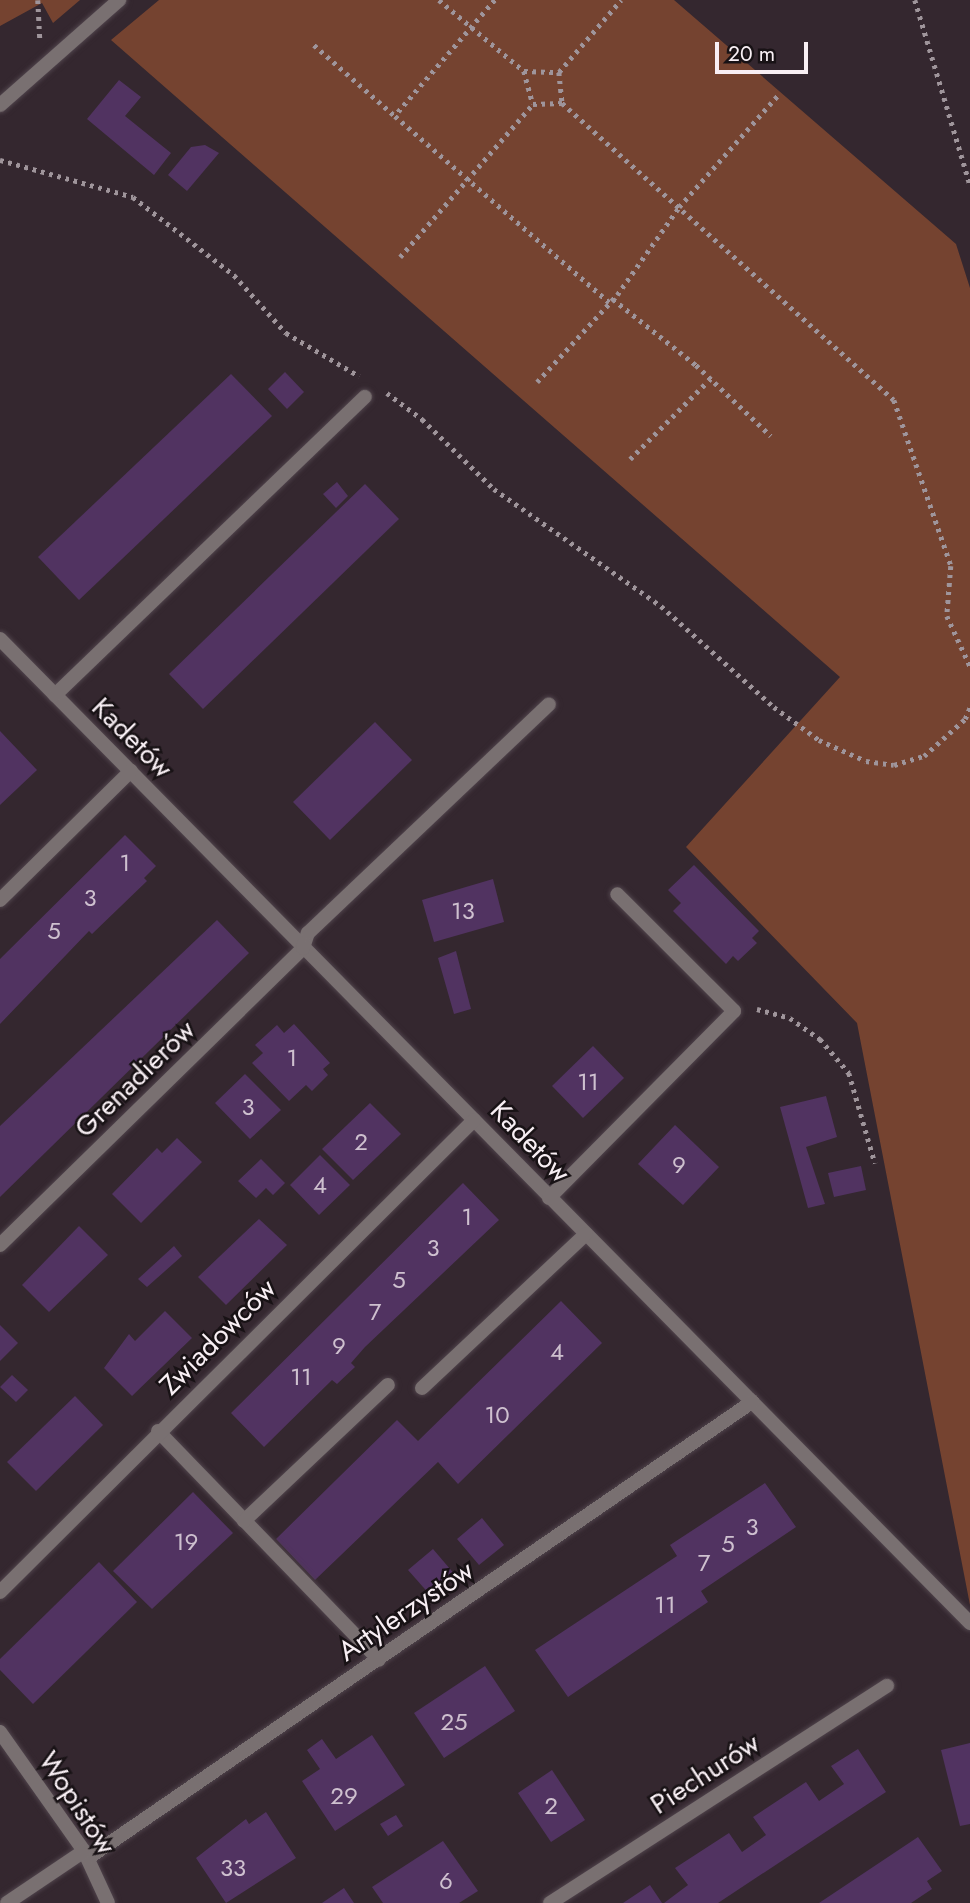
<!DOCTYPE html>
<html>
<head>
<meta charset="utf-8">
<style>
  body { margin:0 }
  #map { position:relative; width:970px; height:1903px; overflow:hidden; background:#34272f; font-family:Jost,sans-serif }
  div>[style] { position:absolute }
  .green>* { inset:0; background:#754330 }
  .building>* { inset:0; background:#513361 }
  .path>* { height:4.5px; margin-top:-2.25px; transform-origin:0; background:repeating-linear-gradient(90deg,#9f959b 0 3.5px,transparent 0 8.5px) }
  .roads { filter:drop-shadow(0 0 2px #4f434b) drop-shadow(0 0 2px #4f434b) }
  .street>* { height:14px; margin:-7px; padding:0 7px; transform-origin:7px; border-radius:7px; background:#797071 }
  span { translate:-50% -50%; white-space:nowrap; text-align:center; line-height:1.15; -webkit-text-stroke:5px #181215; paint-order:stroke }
  .number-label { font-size:24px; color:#cec0cf }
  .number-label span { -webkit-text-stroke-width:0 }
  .street-label { font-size:28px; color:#f8eff4 }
  .scale { position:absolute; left:715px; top:42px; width:93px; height:32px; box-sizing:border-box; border:4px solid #f8eff4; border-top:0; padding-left:9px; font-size:21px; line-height:24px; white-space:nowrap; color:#f8eff4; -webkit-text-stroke:5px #181215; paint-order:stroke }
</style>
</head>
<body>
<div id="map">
  <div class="green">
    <i style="clip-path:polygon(0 0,80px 0,53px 23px,42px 3px,0 26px)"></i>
    <i style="clip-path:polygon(159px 0,674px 0,956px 244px,970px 288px,970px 1605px,857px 1023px,686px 847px,840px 677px,111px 40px)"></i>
  </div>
  <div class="building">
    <i style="clip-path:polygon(119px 80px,141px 97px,125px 116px,171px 153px,154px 175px,87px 119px)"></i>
    <i style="clip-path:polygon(205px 145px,219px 153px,187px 191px,168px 175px,191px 147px)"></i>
    <i style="clip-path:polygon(285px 372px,304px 392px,287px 409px,268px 389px)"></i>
    <i style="clip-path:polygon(231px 374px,272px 416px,79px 600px,38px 557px)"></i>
    <i style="clip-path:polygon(337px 482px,348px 496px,336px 508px,323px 494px)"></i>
    <i style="clip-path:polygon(365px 484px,399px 519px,203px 709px,169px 674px)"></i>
    <i style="clip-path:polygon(375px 722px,412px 760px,330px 840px,293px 802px)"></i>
    <i style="clip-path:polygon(0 731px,37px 770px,0 805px)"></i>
    <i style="clip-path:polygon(125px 835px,156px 866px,144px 878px,147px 881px,92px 934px,89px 931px,0 1024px,0 959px)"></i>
    <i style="clip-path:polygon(694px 865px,759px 931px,752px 938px,757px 943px,738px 961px,733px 956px,726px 964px,673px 911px,681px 903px,668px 890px)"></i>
    <i style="clip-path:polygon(493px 879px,504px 922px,434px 942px,422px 900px)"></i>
    <i style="clip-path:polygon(217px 920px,249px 953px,0 1197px,0 1126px)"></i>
    <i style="clip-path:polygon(456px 951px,471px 1009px,454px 1014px,438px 958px)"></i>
    <i style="clip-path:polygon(294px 1024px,330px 1063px,323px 1069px,328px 1075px,312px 1091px,306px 1085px,289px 1101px,252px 1063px,263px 1053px,255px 1045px,277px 1025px,284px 1033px)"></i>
    <i style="clip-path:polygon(593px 1046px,624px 1078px,583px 1118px,552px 1086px)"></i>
    <i style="clip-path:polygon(245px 1074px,281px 1110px,250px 1139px,215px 1103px)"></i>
    <i style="clip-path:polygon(826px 1096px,837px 1137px,806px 1147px,825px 1204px,808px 1208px,780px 1107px)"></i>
    <i style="clip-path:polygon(370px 1103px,401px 1134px,353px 1180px,322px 1149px)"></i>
    <i style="clip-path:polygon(675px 1125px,719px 1167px,683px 1205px,638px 1164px)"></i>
    <i style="clip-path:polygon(177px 1138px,202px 1162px,141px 1223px,112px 1194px,157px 1148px,162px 1153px)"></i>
    <i style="clip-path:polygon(320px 1155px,350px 1185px,319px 1215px,290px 1185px)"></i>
    <i style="clip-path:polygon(261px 1159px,285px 1183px,273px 1195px,266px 1188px,256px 1198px,238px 1181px)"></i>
    <i style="clip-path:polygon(861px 1166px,866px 1190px,834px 1197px,828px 1173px)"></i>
    <i style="clip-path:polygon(463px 1183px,499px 1220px,365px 1347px,351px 1363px,355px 1367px,337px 1384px,332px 1380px,264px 1447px,231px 1413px)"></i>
    <i style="clip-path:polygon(259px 1219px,287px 1245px,226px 1305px,198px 1277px)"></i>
    <i style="clip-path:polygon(79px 1226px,108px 1255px,49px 1312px,22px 1285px)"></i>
    <i style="clip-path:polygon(174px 1246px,182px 1256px,147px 1287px,138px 1279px)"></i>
    <i style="clip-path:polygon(561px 1301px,602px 1343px,458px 1484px,438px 1462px,315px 1580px,276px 1539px,397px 1420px,418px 1441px)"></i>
    <i style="clip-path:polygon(165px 1311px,192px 1338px,132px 1396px,104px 1368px,129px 1334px,135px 1341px)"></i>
    <i style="clip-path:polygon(0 1325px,18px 1343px,0 1361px)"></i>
    <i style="clip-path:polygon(12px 1375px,28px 1390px,16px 1402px,0 1387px)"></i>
    <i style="clip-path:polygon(75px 1396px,103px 1425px,36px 1491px,7px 1462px)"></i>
    <i style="clip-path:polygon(765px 1483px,796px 1527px,701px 1591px,708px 1602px,568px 1697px,535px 1650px,677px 1556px,670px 1545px)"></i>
    <i style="clip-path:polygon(193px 1492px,233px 1533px,152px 1609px,113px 1571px)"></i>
    <i style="clip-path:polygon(482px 1518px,504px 1545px,479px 1565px,457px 1539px)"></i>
    <i style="clip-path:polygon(433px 1549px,456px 1576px,431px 1596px,408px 1570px)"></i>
    <i style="clip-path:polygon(99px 1562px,137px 1602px,33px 1704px,0 1670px,0 1659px)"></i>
    <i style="clip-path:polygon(485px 1666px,515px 1711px,444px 1758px,414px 1713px)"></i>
    <i style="clip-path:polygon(372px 1735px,405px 1785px,335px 1831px,302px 1781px,320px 1769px,307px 1750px,322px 1739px,336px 1759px)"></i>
    <i style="clip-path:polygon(970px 1743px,970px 1824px,960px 1826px,941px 1750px)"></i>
    <i style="clip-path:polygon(858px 1749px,886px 1792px,718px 1903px,664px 1903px,688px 1885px,675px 1868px,729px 1833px,742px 1852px,766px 1835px,753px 1817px,806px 1782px,819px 1801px,844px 1784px,831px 1766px)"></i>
    <i style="clip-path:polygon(552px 1770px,585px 1820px,551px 1842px,518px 1793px)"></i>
    <i style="clip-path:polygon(266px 1812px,296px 1858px,226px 1903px,196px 1858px,246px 1819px,249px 1824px)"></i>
    <i style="clip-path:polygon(396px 1815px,403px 1826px,388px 1836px,380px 1824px)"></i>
    <i style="clip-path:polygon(918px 1837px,942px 1871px,927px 1881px,932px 1889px,911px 1903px,819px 1903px)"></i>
    <i style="clip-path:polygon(443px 1841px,478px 1891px,459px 1903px,383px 1903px,372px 1887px)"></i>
    <i style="clip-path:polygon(650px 1885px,662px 1903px,623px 1903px)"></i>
    <i style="clip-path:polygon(344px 1888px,354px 1903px,322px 1903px)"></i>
  </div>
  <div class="path">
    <i style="left:38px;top:0;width:40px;rotate:87.1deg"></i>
    <i style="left:439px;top:0;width:111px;rotate:39.9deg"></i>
    <i style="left:524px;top:71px;width:34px;rotate:75deg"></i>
    <i style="left:533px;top:104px;width:29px;rotate:-2deg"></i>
    <i style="left:562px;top:103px;width:445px;rotate:41.8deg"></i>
    <i style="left:894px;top:400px;width:176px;rotate:71deg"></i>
    <i style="left:951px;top:566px;width:50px;rotate:94.6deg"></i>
    <i style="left:947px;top:616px;width:55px;rotate:65.3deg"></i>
    <i style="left:495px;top:0;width:153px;rotate:130.8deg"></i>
    <i style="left:395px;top:116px;width:284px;rotate:41deg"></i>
    <i style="left:915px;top:0;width:193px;rotate:73.4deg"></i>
    <i style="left:314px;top:45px;width:108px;rotate:41.2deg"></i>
    <i style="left:524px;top:71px;width:35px;rotate:2deg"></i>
    <i style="left:559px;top:72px;width:31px;rotate:84deg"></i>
    <i style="left:559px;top:72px;width:95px;rotate:-49.3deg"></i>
    <i style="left:0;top:160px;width:138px;rotate:15.5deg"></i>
    <i style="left:133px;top:197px;width:128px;rotate:37.7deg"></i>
    <i style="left:234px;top:275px;width:78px;rotate:48.1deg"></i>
    <i style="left:286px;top:333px;width:85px;rotate:30.5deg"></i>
    <i style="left:400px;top:257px;width:203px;rotate:-49deg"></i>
    <i style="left:613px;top:299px;width:106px;rotate:38.5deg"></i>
    <i style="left:696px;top:365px;width:103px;rotate:43.4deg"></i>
    <i style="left:537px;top:382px;width:118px;rotate:-47.4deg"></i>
    <i style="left:617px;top:295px;width:108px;rotate:-54.8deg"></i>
    <i style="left:679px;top:207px;width:151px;rotate:-48.5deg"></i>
    <i style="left:387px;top:393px;width:44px;rotate:36.6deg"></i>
    <i style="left:422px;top:419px;width:100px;rotate:44.2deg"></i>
    <i style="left:494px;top:489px;width:204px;rotate:35deg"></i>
    <i style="left:661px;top:606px;width:152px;rotate:41.8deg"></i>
    <i style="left:774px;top:707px;width:56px;rotate:36.3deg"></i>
    <i style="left:819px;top:740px;width:51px;rotate:24.1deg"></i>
    <i style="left:866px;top:761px;width:28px;rotate:8deg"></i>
    <i style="left:894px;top:765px;width:31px;rotate:-17deg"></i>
    <i style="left:924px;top:756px;width:55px;rotate:-42.1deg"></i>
    <i style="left:965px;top:719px;width:13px;rotate:-67deg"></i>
    <i style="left:630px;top:459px;width:115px;rotate:-45deg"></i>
    <i style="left:757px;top:1009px;width:34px;rotate:15deg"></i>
    <i style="left:790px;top:1018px;width:37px;rotate:35deg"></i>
    <i style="left:820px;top:1039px;width:45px;rotate:49.5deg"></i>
    <i style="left:849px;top:1073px;width:94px;rotate:73.9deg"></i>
  </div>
  <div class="roads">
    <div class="street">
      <i style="left:0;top:105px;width:159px;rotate:-41.4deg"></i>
      <i style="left:0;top:639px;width:1382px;rotate:45.41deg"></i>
      <i style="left:55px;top:695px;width:430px;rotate:-43.9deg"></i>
      <i style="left:0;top:900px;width:184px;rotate:-44.6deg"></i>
      <i style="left:549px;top:1198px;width:263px;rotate:-45.3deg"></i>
      <i style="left:734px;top:1011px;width:165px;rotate:-135deg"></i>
      <i style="left:0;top:1245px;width:424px;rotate:-44.4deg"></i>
      <i style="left:303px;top:948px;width:16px;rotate:-72deg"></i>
      <i style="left:308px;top:933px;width:332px;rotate:-43.5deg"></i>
      <i style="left:422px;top:1388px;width:225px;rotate:-43.2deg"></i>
      <i style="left:158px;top:1431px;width:318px;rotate:46deg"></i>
      <i style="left:244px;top:1521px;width:198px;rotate:-43.4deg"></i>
      <i style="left:0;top:1592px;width:669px;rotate:-44.88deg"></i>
      <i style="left:0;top:1732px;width:146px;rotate:54.8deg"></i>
      <i style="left:84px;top:1851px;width:57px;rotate:65.2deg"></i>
      <i style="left:88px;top:1858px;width:806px;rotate:-34.48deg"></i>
      <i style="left:7px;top:1903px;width:93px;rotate:-34deg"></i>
      <i style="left:550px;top:1903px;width:401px;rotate:-32.8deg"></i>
    </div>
  </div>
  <div class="number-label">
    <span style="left:125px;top:863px">1</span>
    <span style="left:90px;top:898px">3</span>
    <span style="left:463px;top:911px">13</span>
    <span style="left:54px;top:931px">5</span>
    <span style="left:292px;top:1058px">1</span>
    <span style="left:588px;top:1082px">11</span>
    <span style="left:248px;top:1107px">3</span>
    <span style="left:361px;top:1142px">2</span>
    <span style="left:679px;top:1165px">9</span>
    <span style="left:320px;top:1185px">4</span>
    <span style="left:467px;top:1217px">1</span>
    <span style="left:433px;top:1248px">3</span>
    <span style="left:399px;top:1280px">5</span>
    <span style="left:375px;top:1312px">7</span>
    <span style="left:339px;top:1346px">9</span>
    <span style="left:557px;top:1352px">4</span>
    <span style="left:301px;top:1377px">11</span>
    <span style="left:497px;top:1415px">10</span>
    <span style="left:752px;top:1527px">3</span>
    <span style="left:186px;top:1542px">19</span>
    <span style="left:728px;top:1544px">5</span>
    <span style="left:704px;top:1563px">7</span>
    <span style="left:665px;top:1605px">11</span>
    <span style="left:454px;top:1722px">25</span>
    <span style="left:344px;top:1796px">29</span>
    <span style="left:551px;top:1806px">2</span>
    <span style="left:233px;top:1868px">33</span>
    <span style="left:446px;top:1881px">6</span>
  </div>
  <div class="street-label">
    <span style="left:132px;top:738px;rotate:45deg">Kadetów</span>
    <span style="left:135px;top:1079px;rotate:-44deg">Grenadierów</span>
    <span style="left:530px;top:1142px;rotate:46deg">Kadetów</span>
    <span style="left:218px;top:1337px;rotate:-45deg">Zwiadowców</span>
    <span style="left:406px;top:1611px;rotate:-34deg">Artylerzystów</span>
    <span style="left:705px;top:1774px;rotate:-33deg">Piechurów</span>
    <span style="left:77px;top:1803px;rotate:57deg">Wopistów</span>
  </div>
  <div class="scale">20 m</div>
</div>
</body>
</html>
